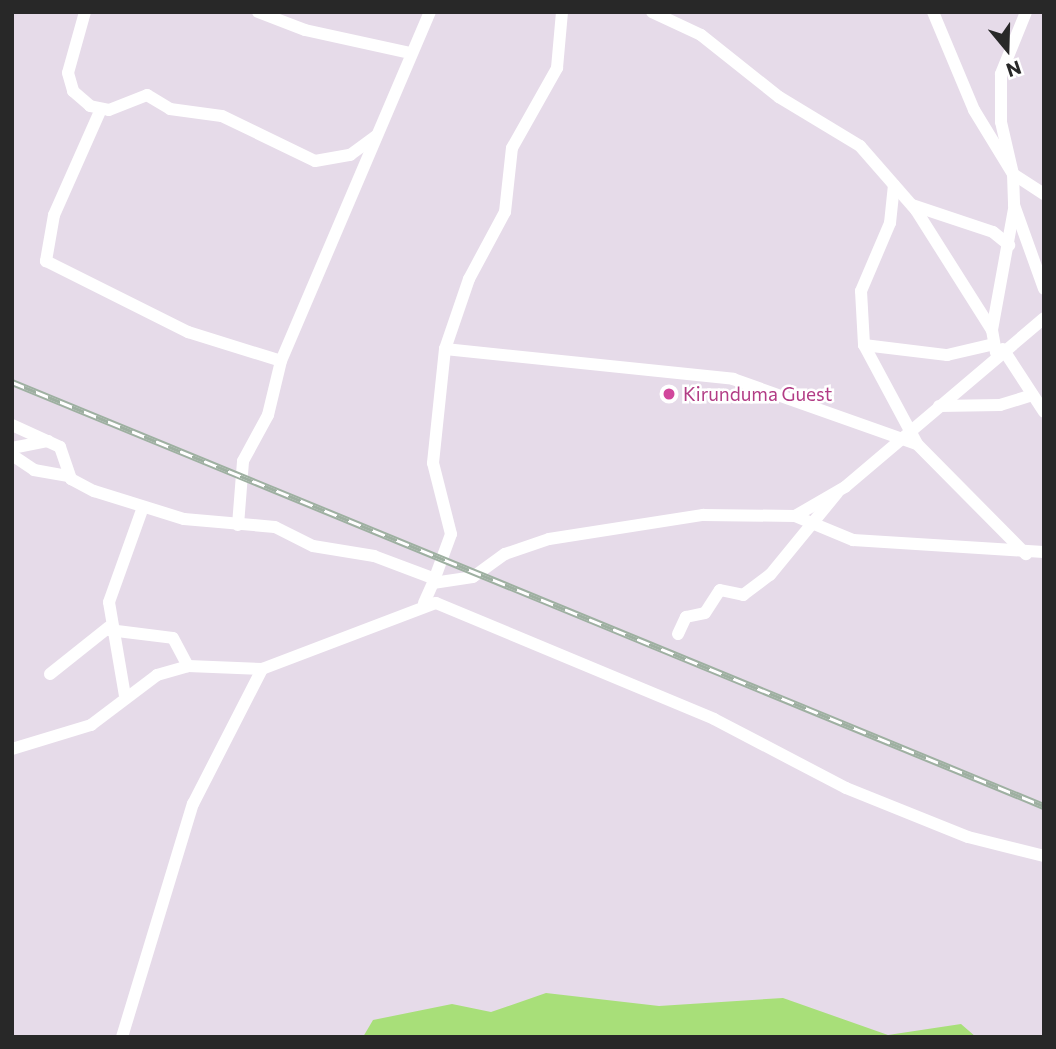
<!DOCTYPE html>
<html>
<head>
<meta charset="utf-8">
<style>
  body { margin:0 }
  #map { position:relative; width:1056px; height:1049px; overflow:hidden; background:#e6dbe9; font-family:Commissioner,sans-serif }
  div>[style] { position:absolute }
  .water>* { inset:0; background:#a8df79 }
  .minor>* { height:12px; margin:-6px; padding:0 6px; transform-origin:6px; border-radius:6px; background:#fff }
  .rail>* { height:7px; margin-top:-3.5px; transform-origin:0; background:repeating-linear-gradient(90deg,#fff 0 13px,#9eb0a1 0 26px); box-sizing:border-box; border-block:2px solid #9eb0a1 }
  .dots>* { width:19px; height:19px; translate:-50% -50%; box-sizing:border-box; border:4px solid #fff; border-radius:50% }
  span { translate:-50% -50%; white-space:nowrap; text-align:center; line-height:1.15; -webkit-text-stroke:5px #fff; paint-order:stroke }
  .hotel-label { font-size:19px; color:#b23c85 }
  .left { translate:0 -50%; text-align:left }
  .frame { position:absolute; inset:0; border:14px solid #282828; pointer-events:none }
  .north { position:absolute; left:972px; top:14px; width:70px; height:70px; -webkit-text-stroke:5px #fff; paint-order:stroke; rotate:161deg; font-size:19px; font-weight:700; line-height:28px; text-align:center; color:#282828 }
  .north::after { content:''; display:block; margin:auto; width:24px; height:32px; background:#282828; clip-path:polygon(50% 0,100% 100%,50% 72%,0 100%) }
</style>
</head>
<body>
<div id="map">
  <div class="water">
    <i style="clip-path:polygon(546px 993px,659px 1006px,783px 998px,888px 1035px,961px 1024px,976px 1037px,363px 1037px,373px 1020px,452px 1004px,491px 1012px)"></i>
  </div>
  <div class="minor">
    <i style="left:85px;top:12px;width:63px;rotate:105.6deg"></i>
    <i style="left:68px;top:73px;width:19px;rotate:74deg"></i>
    <i style="left:73px;top:91px;width:23px;rotate:41deg"></i>
    <i style="left:90px;top:106px;width:19px;rotate:12deg"></i>
    <i style="left:109px;top:110px;width:41px;rotate:-21.5deg"></i>
    <i style="left:147px;top:95px;width:27px;rotate:31deg"></i>
    <i style="left:170px;top:109px;width:52px;rotate:7.7deg"></i>
    <i style="left:222px;top:116px;width:103px;rotate:25.8deg"></i>
    <i style="left:315px;top:161px;width:36px;rotate:-10deg"></i>
    <i style="left:350px;top:155px;width:32px;rotate:-36deg"></i>
    <i style="left:258px;top:12px;width:50px;rotate:21deg"></i>
    <i style="left:305px;top:30px;width:107px;rotate:12.4deg"></i>
    <i style="left:652px;top:12px;width:54px;rotate:25.1deg"></i>
    <i style="left:701px;top:35px;width:100px;rotate:38.5deg"></i>
    <i style="left:779px;top:97px;width:95px;rotate:31.2deg"></i>
    <i style="left:860px;top:146px;width:85px;rotate:48.8deg"></i>
    <i style="left:916px;top:210px;width:142px;rotate:57.7deg"></i>
    <i style="left:992px;top:330px;width:23px;rotate:80deg"></i>
    <i style="left:933px;top:12px;width:106px;rotate:67.3deg"></i>
    <i style="left:974px;top:110px;width:75px;rotate:58.6deg"></i>
    <i style="left:1013px;top:174px;width:31px;rotate:88deg"></i>
    <i style="left:1014px;top:205px;width:89px;rotate:70.3deg"></i>
    <i style="left:1026px;top:12px;width:67px;rotate:112deg"></i>
    <i style="left:1001px;top:74px;width:48px;rotate:90deg"></i>
    <i style="left:1001px;top:122px;width:53px;rotate:77deg"></i>
    <i style="left:1013px;top:174px;width:37px;rotate:33deg"></i>
    <i style="left:101px;top:109px;width:116px;rotate:113.9deg"></i>
    <i style="left:54px;top:215px;width:47px;rotate:99.9deg"></i>
    <i style="left:46px;top:261px;width:159px;rotate:26.6deg"></i>
    <i style="left:188px;top:332px;width:97px;rotate:17.3deg"></i>
    <i style="left:894px;top:185px;width:38px;rotate:96deg"></i>
    <i style="left:890px;top:223px;width:74px;rotate:113.1deg"></i>
    <i style="left:861px;top:291px;width:54px;rotate:86.8deg"></i>
    <i style="left:864px;top:345px;width:112px;rotate:61.8deg"></i>
    <i style="left:917px;top:444px;width:155px;rotate:45.3deg"></i>
    <i style="left:912px;top:205px;width:85px;rotate:18.4deg"></i>
    <i style="left:993px;top:232px;width:21px;rotate:39deg"></i>
    <i style="left:992px;top:330px;width:123px;rotate:-79.7deg"></i>
    <i style="left:864px;top:345px;width:84px;rotate:6.9deg"></i>
    <i style="left:947px;top:355px;width:48px;rotate:-13.2deg"></i>
    <i style="left:445px;top:349px;width:290px;rotate:5.9deg"></i>
    <i style="left:733px;top:379px;width:195px;rotate:19.5deg"></i>
    <i style="left:1003px;top:349px;width:75px;rotate:56.9deg"></i>
    <i style="left:939px;top:406px;width:61px;rotate:-0.9deg"></i>
    <i style="left:1000px;top:405px;width:34px;rotate:-17deg"></i>
    <i style="left:12px;top:425px;width:53px;rotate:24.6deg"></i>
    <i style="left:60px;top:447px;width:34px;rotate:71deg"></i>
    <i style="left:71px;top:479px;width:26px;rotate:28deg"></i>
    <i style="left:94px;top:491px;width:94px;rotate:17.3deg"></i>
    <i style="left:184px;top:519px;width:91px;rotate:5deg"></i>
    <i style="left:275px;top:527px;width:42px;rotate:26.6deg"></i>
    <i style="left:313px;top:546px;width:62px;rotate:9.3deg"></i>
    <i style="left:374px;top:556px;width:65px;rotate:20.7deg"></i>
    <i style="left:12px;top:448px;width:37px;rotate:-11deg"></i>
    <i style="left:12px;top:455px;width:27px;rotate:34deg"></i>
    <i style="left:34px;top:470px;width:35px;rotate:10deg"></i>
    <i style="left:795px;top:516px;width:63px;rotate:22.5deg"></i>
    <i style="left:853px;top:540px;width:191px;rotate:3.6deg"></i>
    <i style="left:238px;top:525px;width:64px;rotate:-85.5deg"></i>
    <i style="left:243px;top:461px;width:52px;rotate:-61.5deg"></i>
    <i style="left:268px;top:415px;width:56px;rotate:-76.5deg"></i>
    <i style="left:281px;top:361px;width:379px;rotate:-66.9deg"></i>
    <i style="left:433px;top:583px;width:52px;rotate:-69.8deg"></i>
    <i style="left:451px;top:534px;width:73px;rotate:-104.2deg"></i>
    <i style="left:433px;top:463px;width:115px;rotate:-84deg"></i>
    <i style="left:445px;top:349px;width:74px;rotate:-71.1deg"></i>
    <i style="left:469px;top:279px;width:76px;rotate:-61.8deg"></i>
    <i style="left:505px;top:212px;width:64px;rotate:-83.8deg"></i>
    <i style="left:512px;top:148px;width:92px;rotate:-60.6deg"></i>
    <i style="left:557px;top:68px;width:56px;rotate:-84.9deg"></i>
    <i style="left:424px;top:603px;width:22px;rotate:-66deg"></i>
    <i style="left:433px;top:583px;width:40px;rotate:-8.5deg"></i>
    <i style="left:473px;top:577px;width:39px;rotate:-36deg"></i>
    <i style="left:505px;top:554px;width:46px;rotate:-18.8deg"></i>
    <i style="left:549px;top:539px;width:156px;rotate:-8.9deg"></i>
    <i style="left:703px;top:515px;width:92px;rotate:0.6deg"></i>
    <i style="left:795px;top:516px;width:58px;rotate:-30.1deg"></i>
    <i style="left:845px;top:487px;width:261px;rotate:-40.3deg"></i>
    <i style="left:109px;top:630px;width:64px;rotate:7.1deg"></i>
    <i style="left:173px;top:638px;width:32px;rotate:62deg"></i>
    <i style="left:678px;top:634px;width:19px;rotate:-65deg"></i>
    <i style="left:686px;top:617px;width:19px;rotate:-12deg"></i>
    <i style="left:705px;top:613px;width:27px;rotate:-57deg"></i>
    <i style="left:720px;top:590px;width:24px;rotate:12deg"></i>
    <i style="left:743px;top:595px;width:34px;rotate:-37deg"></i>
    <i style="left:770px;top:575px;width:106px;rotate:-50.7deg"></i>
    <i style="left:50px;top:674px;width:75px;rotate:-38.5deg"></i>
    <i style="left:125px;top:696px;width:95px;rotate:-99.7deg"></i>
    <i style="left:109px;top:602px;width:101px;rotate:-70.3deg"></i>
    <i style="left:12px;top:749px;width:83px;rotate:-16.9deg"></i>
    <i style="left:91px;top:725px;width:83px;rotate:-37.1deg"></i>
    <i style="left:157px;top:675px;width:32px;rotate:-16deg"></i>
    <i style="left:188px;top:666px;width:74px;rotate:2.3deg"></i>
    <i style="left:262px;top:669px;width:186px;rotate:-20.8deg"></i>
    <i style="left:436px;top:603px;width:301px;rotate:22.6deg"></i>
    <i style="left:714px;top:719px;width:149px;rotate:27.6deg"></i>
    <i style="left:846px;top:788px;width:131px;rotate:21.9deg"></i>
    <i style="left:968px;top:837px;width:78px;rotate:14deg"></i>
    <i style="left:122px;top:1037px;width:244px;rotate:-73.1deg"></i>
    <i style="left:193px;top:804px;width:152px;rotate:-62.9deg"></i>
  </div>
  <div class="rail">
    <i style="left:12px;top:382px;width:1116px;rotate:22.34deg"></i>
  </div>
  <div class="dots">
    <i style="left:669px;top:394px;background:#d1479c"></i>
  </div>
  <div class="hotel-label">
    <span class="left" style="left:683px;top:394px">Kirunduma Guest</span>
  </div>
  <div class="frame"></div>
  <div class="north">N</div>
</div>
</body>
</html>
